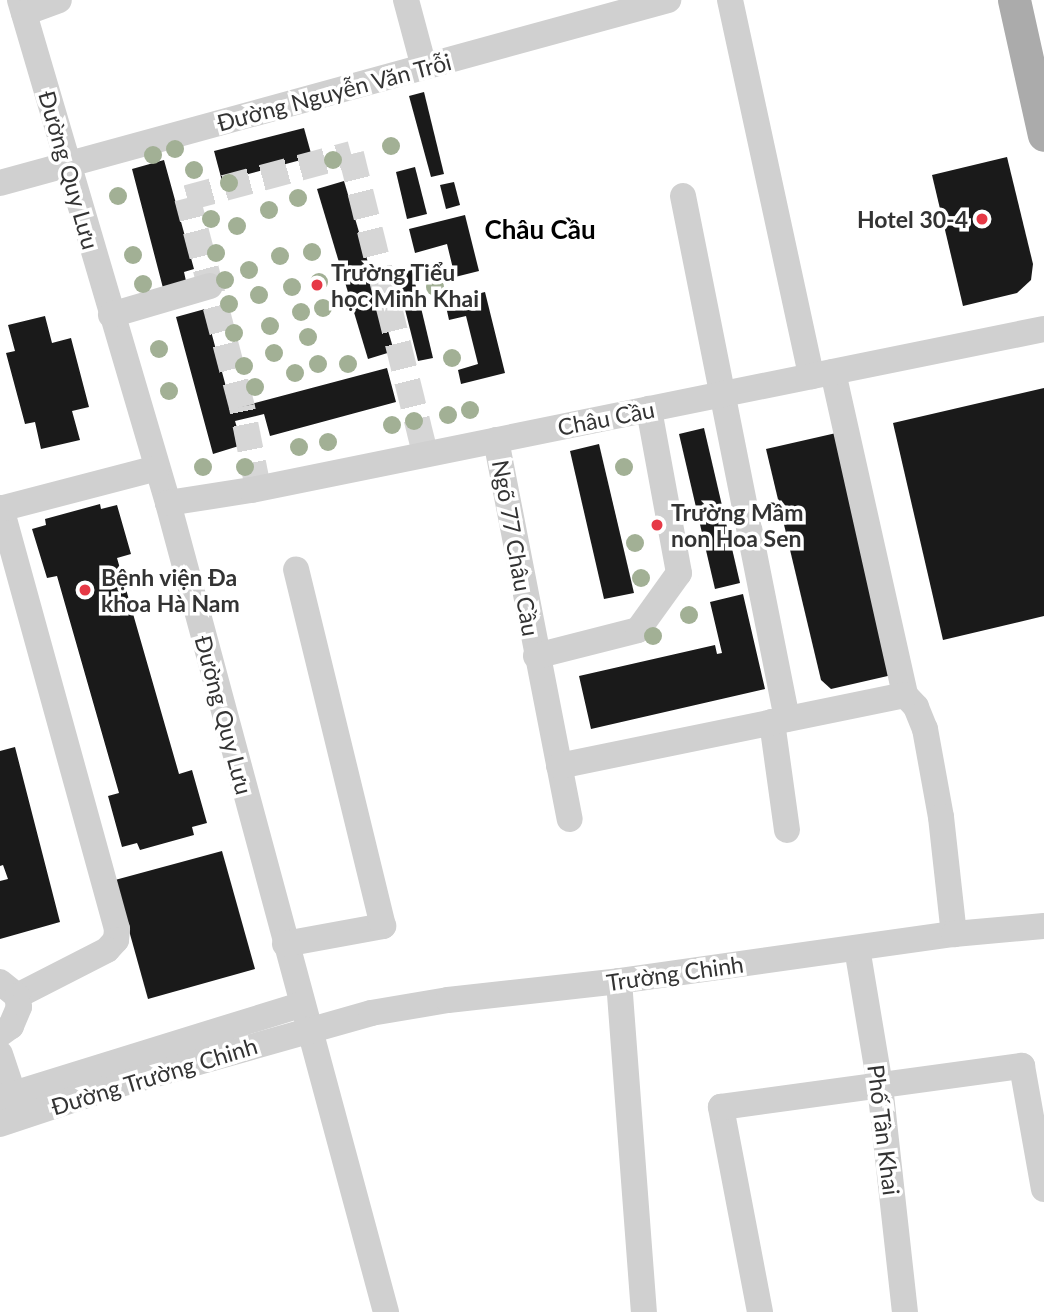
<!DOCTYPE html>
<html>
<head>
<meta charset="utf-8">
<style>
  body { margin:0 }
  #map { position:relative; width:1044px; height:1312px; overflow:hidden; background:#fff; font-family:Lato,sans-serif }
  div>[style] { position:absolute }
  .building>* { inset:0; background:#1a1a1a }
  .minor-tunnel>* { height:26px; margin-top:-13px; transform-origin:0; background:repeating-linear-gradient(90deg,#d6d6d6 0 26px,transparent 0 39px) }
  .minor>* { height:26px; margin:-13px; padding:0 13px; transform-origin:13px; border-radius:13px; background:#d0d0d0 }
  .major>* { height:33px; margin:-16.5px; padding:0 16.5px; transform-origin:16.5px; border-radius:16.5px; background:#ababab }
  .trees>* { width:18px; height:18px; margin:-9px; border-radius:50%; background:#a2b095 }
  .dots>* { width:19px; height:19px; translate:-50% -50%; box-sizing:border-box; border:4px solid #fff; border-radius:50% }
  span { translate:-50% -50%; white-space:nowrap; text-align:center; line-height:1.15; -webkit-text-stroke:7px #fff; paint-order:stroke }
  .street-label { font-size:23px; color:#333 }
  .poi-label { font-size:23px; color:#333; font-weight:700 }
  .right { translate:-100% -50%; text-align:right }
  .left { translate:0 -50%; text-align:left }
  .quarter-label { font-size:26px; color:#000; font-weight:700 }
</style>
</head>
<body>
<div id="map">
  <div class="building">
    <i style="clip-path:polygon(424px 92px,444px 174px,431px 177px,409px 96px)"></i>
    <i style="clip-path:polygon(304px 128px,312px 157px,222px 181px,214px 151px)"></i>
    <i style="clip-path:polygon(1007px 157px,1033px 264px,1031px 280px,1017px 293px,963px 306px,932px 175px)"></i>
    <i style="clip-path:polygon(164px 160px,194px 269px,184px 272px,186px 281px,163px 288px,132px 169px)"></i>
    <i style="clip-path:polygon(415px 167px,427px 214px,407px 219px,396px 172px)"></i>
    <i style="clip-path:polygon(344px 181px,394px 351px,368px 359px,317px 189px)"></i>
    <i style="clip-path:polygon(454px 182px,460px 205px,446px 209px,440px 185px)"></i>
    <i style="clip-path:polygon(465px 215px,479px 271px,455px 277px,447px 244px,415px 253px,409px 229px)"></i>
    <i style="clip-path:polygon(412px 270px,433px 358px,418px 361px,396px 274px)"></i>
    <i style="clip-path:polygon(485px 292px,505px 373px,461px 384px,458px 370px,478px 364px,466px 316px,449px 320px,445px 302px)"></i>
    <i style="clip-path:polygon(205px 309px,232px 409px,387px 368px,396px 402px,270px 436px,264px 414px,235px 421px,242px 445px,213px 454px,176px 317px)"></i>
    <i style="clip-path:polygon(45px 316px,52px 343px,71px 338px,89px 407px,72px 411px,80px 440px,41px 449px,35px 422px,25px 424px,6px 353px,15px 351px,8px 325px)"></i>
    <i style="clip-path:polygon(1044px 388px,1044px 616px,943px 640px,893px 423px)"></i>
    <i style="clip-path:polygon(704px 428px,740px 583px,715px 589px,679px 434px)"></i>
    <i style="clip-path:polygon(845px 431px,892px 675px,831px 689px,821px 680px,766px 449px)"></i>
    <i style="clip-path:polygon(599px 444px,634px 593px,604px 599px,570px 451px)"></i>
    <i style="clip-path:polygon(100px 504px,101px 509px,117px 505px,131px 554px,117px 558px,179px 774px,192px 770px,207px 823px,192px 827px,194px 835px,140px 850px,137px 843px,122px 847px,108px 796px,119px 793px,57px 576px,47px 578px,32px 529px,46px 525px,45px 519px)"></i>
    <i style="clip-path:polygon(743px 594px,765px 689px,591px 729px,579px 676px,715px 645px,717px 654px,722px 653px,710px 602px)"></i>
    <i style="clip-path:polygon(15px 747px,60px 922px,0 939px,0 881px,8px 879px,3px 865px,0 866px,0 751px)"></i>
    <i style="clip-path:polygon(222px 851px,255px 969px,148px 999px,115px 880px)"></i>
  </div>
  <div class="minor-tunnel">
    <i style="left:258px;top:488px;width:83px;rotate:-101.2deg"></i>
    <i style="left:242px;top:407px;width:216px;rotate:-104.7deg"></i>
    <i style="left:187px;top:198px;width:170px;rotate:-15deg"></i>
    <i style="left:351px;top:154px;width:309px;rotate:76.1deg"></i>
  </div>
  <div class="minor">
    <i style="left:20px;top:0;width:524px;rotate:73.6deg"></i>
    <i style="left:168px;top:503px;width:838px;rotate:74.92deg"></i>
    <i style="left:406px;top:0;width:69px;rotate:75deg"></i>
    <i style="left:730px;top:0;width:385px;rotate:77.8deg"></i>
    <i style="left:24px;top:13px;width:37px;rotate:-20deg"></i>
    <i style="left:0;top:183px;width:693px;rotate:-15.32deg"></i>
    <i style="left:683px;top:196px;width:533px;rotate:78.75deg"></i>
    <i style="left:111px;top:315px;width:103px;rotate:-16.3deg"></i>
    <i style="left:833px;top:372px;width:331px;rotate:77.4deg"></i>
    <i style="left:496px;top:440px;width:386px;rotate:79deg"></i>
    <i style="left:168px;top:503px;width:84px;rotate:-8.9deg"></i>
    <i style="left:251px;top:490px;width:809px;rotate:-11.48deg"></i>
    <i style="left:1px;top:508px;width:437px;rotate:74.6deg"></i>
    <i style="left:117px;top:929px;width:11px;rotate:95deg"></i>
    <i style="left:116px;top:940px;width:13px;rotate:132deg"></i>
    <i style="left:107px;top:950px;width:101px;rotate:152.9deg"></i>
    <i style="left:0;top:509px;width:162px;rotate:-14.6deg"></i>
    <i style="left:536px;top:656px;width:105px;rotate:-14.3deg"></i>
    <i style="left:638px;top:630px;width:70px;rotate:-54.3deg"></i>
    <i style="left:679px;top:573px;width:167px;rotate:-100.4deg"></i>
    <i style="left:905px;top:695px;width:16px;rotate:47deg"></i>
    <i style="left:916px;top:707px;width:24px;rotate:68deg"></i>
    <i style="left:925px;top:729px;width:89px;rotate:79.7deg"></i>
    <i style="left:941px;top:817px;width:118px;rotate:83.7deg"></i>
    <i style="left:772px;top:722px;width:109px;rotate:82.1deg"></i>
    <i style="left:559px;top:766px;width:353px;rotate:-11.6deg"></i>
    <i style="left:285px;top:944px;width:100px;rotate:-10.4deg"></i>
    <i style="left:383px;top:926px;width:367px;rotate:-103.7deg"></i>
    <i style="left:857px;top:948px;width:140px;rotate:80.5deg"></i>
    <i style="left:880px;top:1086px;width:227px;rotate:83.7deg"></i>
    <i style="left:619px;top:981px;width:332px;rotate:85.7deg"></i>
    <i style="left:0;top:982px;width:22px;rotate:39deg"></i>
    <i style="left:17px;top:996px;width:11px;rotate:80deg"></i>
    <i style="left:19px;top:1007px;width:21px;rotate:113deg"></i>
    <i style="left:11px;top:1026px;width:14px;rotate:144deg"></i>
    <i style="left:0;top:1054px;width:41px;rotate:71.6deg"></i>
    <i style="left:0;top:1098px;width:315px;rotate:-17.2deg"></i>
    <i style="left:0;top:1124px;width:123px;rotate:-18.4deg"></i>
    <i style="left:117px;top:1085px;width:264px;rotate:-15.8deg"></i>
    <i style="left:371px;top:1013px;width:78px;rotate:-9.6deg"></i>
    <i style="left:448px;top:1000px;width:172px;rotate:-6.3deg"></i>
    <i style="left:619px;top:981px;width:338px;rotate:-8deg"></i>
    <i style="left:954px;top:934px;width:90px;rotate:-5.1deg"></i>
    <i style="left:760px;top:1312px;width:209px;rotate:-100.8deg"></i>
    <i style="left:721px;top:1107px;width:304px;rotate:-7.8deg"></i>
    <i style="left:1022px;top:1066px;width:125px;rotate:79.9deg"></i>
  </div>
  <div class="major">
    <i style="left:1014px;top:0;width:138px;rotate:77.5deg"></i>
  </div>
  <div class="trees">
    <i style="left:391px;top:146px"></i>
    <i style="left:175px;top:149px"></i>
    <i style="left:153px;top:155px"></i>
    <i style="left:333px;top:160px"></i>
    <i style="left:194px;top:170px"></i>
    <i style="left:229px;top:183px"></i>
    <i style="left:118px;top:196px"></i>
    <i style="left:298px;top:198px"></i>
    <i style="left:269px;top:210px"></i>
    <i style="left:211px;top:219px"></i>
    <i style="left:237px;top:226px"></i>
    <i style="left:312px;top:252px"></i>
    <i style="left:216px;top:253px"></i>
    <i style="left:133px;top:255px"></i>
    <i style="left:280px;top:256px"></i>
    <i style="left:249px;top:270px"></i>
    <i style="left:225px;top:280px"></i>
    <i style="left:319px;top:282px"></i>
    <i style="left:143px;top:284px"></i>
    <i style="left:292px;top:287px"></i>
    <i style="left:435px;top:287px"></i>
    <i style="left:259px;top:295px"></i>
    <i style="left:229px;top:304px"></i>
    <i style="left:323px;top:308px"></i>
    <i style="left:301px;top:312px"></i>
    <i style="left:270px;top:326px"></i>
    <i style="left:234px;top:333px"></i>
    <i style="left:308px;top:337px"></i>
    <i style="left:159px;top:349px"></i>
    <i style="left:274px;top:353px"></i>
    <i style="left:452px;top:358px"></i>
    <i style="left:318px;top:364px"></i>
    <i style="left:348px;top:364px"></i>
    <i style="left:244px;top:366px"></i>
    <i style="left:295px;top:373px"></i>
    <i style="left:255px;top:387px"></i>
    <i style="left:169px;top:391px"></i>
    <i style="left:470px;top:410px"></i>
    <i style="left:448px;top:415px"></i>
    <i style="left:414px;top:421px"></i>
    <i style="left:392px;top:425px"></i>
    <i style="left:328px;top:442px"></i>
    <i style="left:299px;top:447px"></i>
    <i style="left:203px;top:467px"></i>
    <i style="left:245px;top:467px"></i>
    <i style="left:624px;top:467px"></i>
    <i style="left:635px;top:543px"></i>
    <i style="left:641px;top:578px"></i>
    <i style="left:689px;top:615px"></i>
    <i style="left:653px;top:636px"></i>
  </div>
  <div class="dots">
    <i style="left:982px;top:219px;background:#e63946"></i>
    <i style="left:317px;top:285px;background:#e63946"></i>
    <i style="left:657px;top:525px;background:#e63946"></i>
    <i style="left:85px;top:590px;background:#e63946"></i>
  </div>
  <div class="street-label">
    <span style="left:334px;top:92px;rotate:-15deg">Đường Nguyễn Văn Trỗi</span>
    <span style="left:69px;top:170px;rotate:74deg">Đường Quy Lưu</span>
    <span style="left:606px;top:418px;rotate:-11deg">Châu Cầu</span>
    <span style="left:516px;top:548px;rotate:80deg">Ngõ 77 Châu Cầu</span>
    <span style="left:224px;top:715px;rotate:75deg">Đường Quy Lưu</span>
    <span style="left:675px;top:973px;rotate:-8deg">Trường Chinh</span>
    <span style="left:154px;top:1076px;rotate:-17deg">Đường Trường Chinh</span>
    <span style="left:884px;top:1130px;rotate:83deg">Phố Tân Khai</span>
  </div>
  <div class="poi-label">
    <span class="right" style="left:968px;top:219px">Hotel 30-4</span>
    <span class="left" style="left:331px;top:285px">Trường Tiểu<br>học Minh Khai</span>
    <span class="left" style="left:671px;top:525px">Trường Mầm<br>non Hoa Sen</span>
    <span class="left" style="left:101px;top:590px">Bệnh viện Đa<br>khoa Hà Nam</span>
  </div>
  <div class="quarter-label">
    <span style="left:540px;top:230px">Châu Cầu</span>
  </div>
</div>
</body>
</html>
